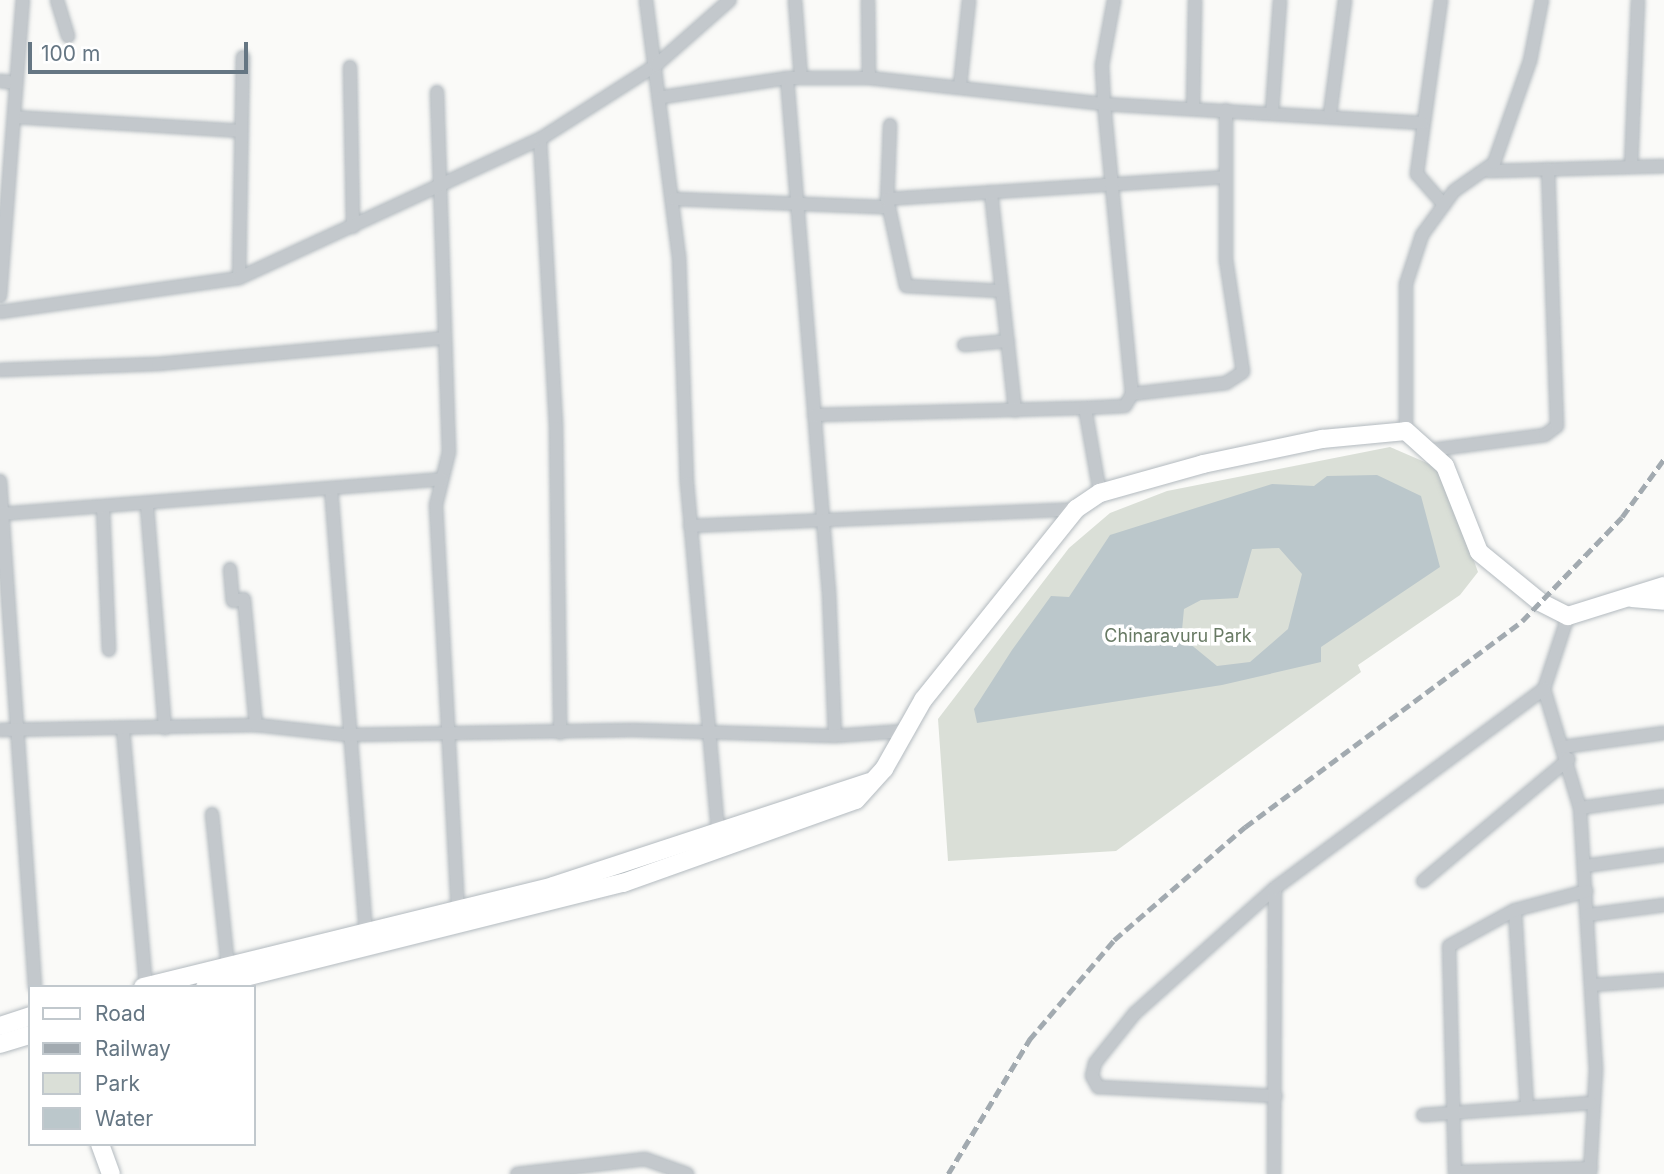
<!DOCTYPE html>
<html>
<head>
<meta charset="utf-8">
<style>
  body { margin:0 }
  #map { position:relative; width:1664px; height:1174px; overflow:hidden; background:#fafaf8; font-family:Inter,sans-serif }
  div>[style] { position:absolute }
  .green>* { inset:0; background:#dadfd7 }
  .water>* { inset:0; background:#bbc7cb }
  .roads { filter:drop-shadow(0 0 2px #b3babf) drop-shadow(0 0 2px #b3babf) }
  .street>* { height:12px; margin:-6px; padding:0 6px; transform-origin:6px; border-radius:6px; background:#c3c8cc }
  .secondary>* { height:18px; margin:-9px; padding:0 9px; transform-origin:9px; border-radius:9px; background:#fff }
  .rail>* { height:4.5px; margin-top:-2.25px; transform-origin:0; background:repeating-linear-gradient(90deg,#a2aab0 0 10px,transparent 0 15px) }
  span { translate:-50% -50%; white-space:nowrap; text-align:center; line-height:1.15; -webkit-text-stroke:7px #fff; paint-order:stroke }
  .park-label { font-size:18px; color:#687a64 }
  .legend { position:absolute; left:28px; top:985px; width:228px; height:161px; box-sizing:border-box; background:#fff; border:2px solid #c1c8cd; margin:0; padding:9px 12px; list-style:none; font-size:21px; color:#657683 }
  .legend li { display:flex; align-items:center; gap:14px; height:35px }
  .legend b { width:35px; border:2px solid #c1c8cd }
  .scale { position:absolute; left:28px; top:42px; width:220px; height:32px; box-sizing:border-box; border:4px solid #657683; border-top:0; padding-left:9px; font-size:21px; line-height:24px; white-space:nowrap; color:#657683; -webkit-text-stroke:5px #fff; paint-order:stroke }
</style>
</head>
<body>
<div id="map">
  <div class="green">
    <i style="clip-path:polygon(1390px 447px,1441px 469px,1478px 572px,1460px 595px,1358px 665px,1361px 672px,1116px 851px,948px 861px,938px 719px,1069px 548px,1110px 513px,1167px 491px)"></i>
  </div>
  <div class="water">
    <i style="clip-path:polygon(evenodd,1377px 475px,1421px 496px,1440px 567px,1321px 647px,1321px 662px,1222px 685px,977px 723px,974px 709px,1012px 650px,1051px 596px,1069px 597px,1110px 535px,1272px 484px,1314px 486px,1327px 476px,1377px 475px,1279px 548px,1302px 574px,1288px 629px,1250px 662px,1217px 666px,1189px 643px,1182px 630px,1184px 609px,1201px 600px,1238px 598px,1252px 549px,1279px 548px)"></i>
  </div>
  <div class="roads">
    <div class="street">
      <i style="left:57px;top:0;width:38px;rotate:73deg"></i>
      <i style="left:646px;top:0;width:258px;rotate:82.7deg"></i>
      <i style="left:679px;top:256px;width:227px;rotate:88deg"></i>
      <i style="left:687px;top:483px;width:351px;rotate:84.9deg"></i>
      <i style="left:795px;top:0;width:78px;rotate:85.6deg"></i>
      <i style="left:868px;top:0;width:78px;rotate:89.3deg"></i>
      <i style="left:1441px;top:0;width:176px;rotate:97.9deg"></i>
      <i style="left:1417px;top:174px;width:41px;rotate:48.9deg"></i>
      <i style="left:350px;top:67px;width:160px;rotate:88.9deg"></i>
      <i style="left:787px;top:78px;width:517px;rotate:85.34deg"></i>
      <i style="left:829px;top:593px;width:143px;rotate:87.6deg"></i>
      <i style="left:0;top:81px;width:16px;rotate:7deg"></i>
      <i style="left:960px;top:86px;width:86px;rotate:-84deg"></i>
      <i style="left:437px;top:92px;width:360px;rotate:88.1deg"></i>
      <i style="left:449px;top:452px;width:55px;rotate:103.8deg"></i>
      <i style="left:436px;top:505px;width:408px;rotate:86.9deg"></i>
      <i style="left:663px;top:97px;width:125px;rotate:-8.7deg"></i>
      <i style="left:787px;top:78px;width:82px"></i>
      <i style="left:869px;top:78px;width:236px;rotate:6.3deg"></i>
      <i style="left:1104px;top:104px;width:318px;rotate:3.4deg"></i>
      <i style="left:1193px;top:109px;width:109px;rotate:-88.9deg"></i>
      <i style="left:1272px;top:112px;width:112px;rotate:-85.9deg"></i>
      <i style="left:1330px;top:114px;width:115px;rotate:-82.5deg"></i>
      <i style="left:14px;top:117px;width:227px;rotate:3.5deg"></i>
      <i style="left:540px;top:139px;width:289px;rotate:86.8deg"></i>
      <i style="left:556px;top:428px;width:305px;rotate:89.2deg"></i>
      <i style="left:1631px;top:167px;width:167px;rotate:-87.6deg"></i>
      <i style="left:1489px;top:171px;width:175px;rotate:-1.6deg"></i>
      <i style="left:991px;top:192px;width:220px;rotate:83.7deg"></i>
      <i style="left:674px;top:199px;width:213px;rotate:2.2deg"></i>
      <i style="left:887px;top:204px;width:79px;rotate:-87.8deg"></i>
      <i style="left:239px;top:278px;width:221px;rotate:-89deg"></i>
      <i style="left:1002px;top:291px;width:96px;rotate:-177deg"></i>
      <i style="left:906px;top:286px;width:89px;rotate:-102.3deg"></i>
      <i style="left:887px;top:199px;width:338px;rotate:-3.7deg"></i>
      <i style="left:0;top:296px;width:297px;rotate:-85.6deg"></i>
      <i style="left:0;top:312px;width:241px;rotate:-8.1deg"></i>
      <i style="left:239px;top:278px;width:332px;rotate:-24.8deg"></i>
      <i style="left:540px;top:139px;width:138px;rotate:-32.5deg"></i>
      <i style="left:656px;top:65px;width:98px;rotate:-41.3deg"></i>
      <i style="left:964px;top:345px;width:44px;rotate:-5.2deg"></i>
      <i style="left:0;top:370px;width:158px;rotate:-2.2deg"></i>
      <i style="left:158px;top:364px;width:287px;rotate:-5.2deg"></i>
      <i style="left:1132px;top:394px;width:95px;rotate:-6.7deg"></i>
      <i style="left:1226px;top:383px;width:20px;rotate:-33deg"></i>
      <i style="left:1243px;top:372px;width:113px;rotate:-98.6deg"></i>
      <i style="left:1226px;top:260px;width:150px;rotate:-90deg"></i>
      <i style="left:814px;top:415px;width:271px;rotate:-1.5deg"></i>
      <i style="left:1406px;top:431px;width:147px;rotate:-90deg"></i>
      <i style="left:1406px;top:284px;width:52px;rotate:-71.9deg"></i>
      <i style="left:1422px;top:235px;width:54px;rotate:-54deg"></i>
      <i style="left:1454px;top:191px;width:49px;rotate:-35deg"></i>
      <i style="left:1494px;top:163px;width:108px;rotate:-70.6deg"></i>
      <i style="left:1530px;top:61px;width:62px;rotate:-78.9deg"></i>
      <i style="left:1431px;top:450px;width:115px;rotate:-7.5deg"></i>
      <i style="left:1545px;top:435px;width:15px;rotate:-37deg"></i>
      <i style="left:1557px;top:426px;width:257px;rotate:-92deg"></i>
      <i style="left:0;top:481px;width:507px;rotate:86.04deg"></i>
      <i style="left:331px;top:488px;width:447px;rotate:85.5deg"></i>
      <i style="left:1100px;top:493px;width:86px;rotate:-100deg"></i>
      <i style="left:1085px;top:408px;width:40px;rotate:-2.9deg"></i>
      <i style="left:1125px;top:406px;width:14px;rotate:-60deg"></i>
      <i style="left:1132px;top:394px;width:291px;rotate:-95.5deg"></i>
      <i style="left:1104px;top:104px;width:39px;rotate:-93deg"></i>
      <i style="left:1102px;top:65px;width:66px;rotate:-79.5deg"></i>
      <i style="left:147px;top:506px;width:223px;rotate:85.4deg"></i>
      <i style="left:103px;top:508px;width:142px;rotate:87.6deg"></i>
      <i style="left:1px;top:514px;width:442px;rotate:-4.5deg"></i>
      <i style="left:690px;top:526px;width:386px;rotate:-2.5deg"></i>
      <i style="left:230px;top:569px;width:32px;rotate:85deg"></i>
      <i style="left:233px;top:601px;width:11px;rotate:-10deg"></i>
      <i style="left:244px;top:599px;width:127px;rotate:84.6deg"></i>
      <i style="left:1568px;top:616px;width:77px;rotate:108.2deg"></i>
      <i style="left:1544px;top:689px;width:124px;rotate:73.2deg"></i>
      <i style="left:1580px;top:808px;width:261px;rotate:86.5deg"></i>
      <i style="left:1596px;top:1069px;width:105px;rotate:93.3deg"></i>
      <i style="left:123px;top:729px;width:258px;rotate:84.9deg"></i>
      <i style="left:0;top:730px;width:256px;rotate:-1.1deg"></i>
      <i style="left:256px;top:725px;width:92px;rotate:6.3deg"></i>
      <i style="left:347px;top:735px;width:286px;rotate:-1deg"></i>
      <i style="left:633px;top:730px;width:202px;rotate:1.7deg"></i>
      <i style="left:835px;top:736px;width:69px;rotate:-4.1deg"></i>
      <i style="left:1563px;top:747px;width:102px;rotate:-7.9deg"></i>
      <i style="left:1580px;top:808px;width:85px;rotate:-8.1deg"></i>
      <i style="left:212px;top:814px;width:154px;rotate:84deg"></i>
      <i style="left:1585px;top:866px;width:80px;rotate:-7.9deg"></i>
      <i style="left:1423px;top:881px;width:190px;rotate:-39.9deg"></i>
      <i style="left:1275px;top:888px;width:188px;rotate:138.2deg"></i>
      <i style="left:1135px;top:1013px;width:64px;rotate:128.7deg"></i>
      <i style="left:1095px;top:1063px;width:13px;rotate:103deg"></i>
      <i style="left:1092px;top:1076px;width:13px;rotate:61deg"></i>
      <i style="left:1098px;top:1087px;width:178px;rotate:2.9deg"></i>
      <i style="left:1515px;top:910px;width:197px;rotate:86.5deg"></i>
      <i style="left:1588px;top:915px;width:77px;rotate:-7.5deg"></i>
      <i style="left:1592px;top:985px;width:72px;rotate:-4deg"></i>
      <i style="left:1423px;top:1115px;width:168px;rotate:-4.1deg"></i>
      <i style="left:1455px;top:1172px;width:136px;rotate:-1.7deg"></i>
      <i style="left:517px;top:1174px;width:129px;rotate:-6.7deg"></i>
      <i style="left:645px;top:1159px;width:45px;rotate:19.7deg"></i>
      <i style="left:1274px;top:1174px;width:286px;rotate:-89.8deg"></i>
      <i style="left:1275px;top:888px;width:335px;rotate:-36.5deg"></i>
      <i style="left:1455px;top:1174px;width:228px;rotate:-91.5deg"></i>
      <i style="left:1449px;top:946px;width:75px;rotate:-28.6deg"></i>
      <i style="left:1515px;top:910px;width:74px;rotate:-14.8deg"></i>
    </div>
    <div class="secondary">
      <i style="left:1632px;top:598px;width:32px;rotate:5deg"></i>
      <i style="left:143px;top:987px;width:422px;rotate:-13.8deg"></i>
      <i style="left:553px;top:886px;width:333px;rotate:-18.2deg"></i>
      <i style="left:205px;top:987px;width:431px;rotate:-14deg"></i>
      <i style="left:623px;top:883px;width:247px;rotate:-19.6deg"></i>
      <i style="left:856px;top:800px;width:42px;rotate:-47.9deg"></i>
      <i style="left:884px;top:769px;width:79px;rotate:-60.5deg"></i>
      <i style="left:923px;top:700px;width:245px;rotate:-51.3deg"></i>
      <i style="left:1076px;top:509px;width:29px;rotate:-34deg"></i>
      <i style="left:1100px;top:493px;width:107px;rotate:-15.7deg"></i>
      <i style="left:1203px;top:464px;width:122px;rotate:-11.9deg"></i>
      <i style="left:1322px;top:439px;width:84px;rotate:-5.4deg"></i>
      <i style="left:1406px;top:431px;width:52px;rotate:41.9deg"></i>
      <i style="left:1445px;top:466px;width:92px;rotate:68.4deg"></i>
      <i style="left:1479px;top:552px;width:79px;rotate:39.3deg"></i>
      <i style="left:1540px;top:602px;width:31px;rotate:27deg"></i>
      <i style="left:1568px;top:616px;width:101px;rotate:-17.4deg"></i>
      <i style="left:0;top:1026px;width:32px;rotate:-18deg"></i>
      <i style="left:0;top:1044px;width:31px;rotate:-17deg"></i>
      <i style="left:100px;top:1144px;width:32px;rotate:70deg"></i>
    </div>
  </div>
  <div class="rail">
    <i style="left:948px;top:1174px;width:157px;rotate:-58.8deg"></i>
    <i style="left:1029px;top:1040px;width:131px;rotate:-49.6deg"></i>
    <i style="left:1114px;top:940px;width:173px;rotate:-40.8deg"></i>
    <i style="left:1245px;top:827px;width:345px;rotate:-36.6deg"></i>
    <i style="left:1522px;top:621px;width:144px;rotate:-46.1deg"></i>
    <i style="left:1622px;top:517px;width:72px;rotate:-54.1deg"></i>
  </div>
  <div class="park-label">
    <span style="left:1178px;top:636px">Chinaravuru Park</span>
  </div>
  <ul class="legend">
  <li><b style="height:9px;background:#fff"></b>Road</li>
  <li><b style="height:9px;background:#a2aab0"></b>Railway</li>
  <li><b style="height:19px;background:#dadfd7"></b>Park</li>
  <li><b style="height:19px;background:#bbc7cb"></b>Water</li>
  </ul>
  <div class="scale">100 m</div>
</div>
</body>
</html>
